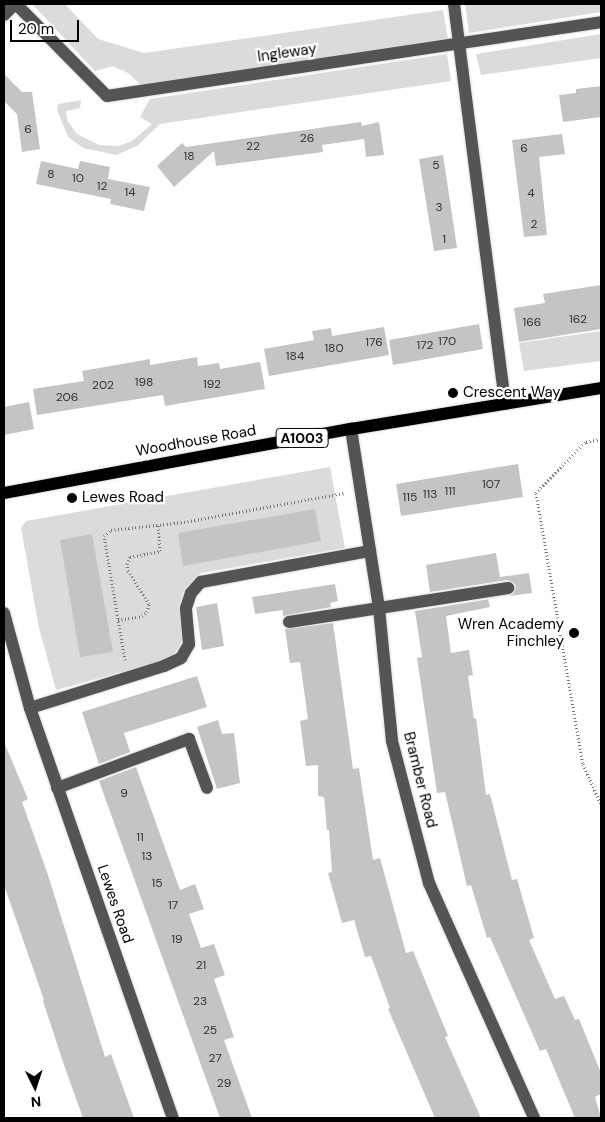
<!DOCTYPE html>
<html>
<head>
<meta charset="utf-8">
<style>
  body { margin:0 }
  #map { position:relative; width:605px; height:1122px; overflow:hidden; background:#fff; font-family:"DM Sans",sans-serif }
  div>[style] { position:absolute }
  .green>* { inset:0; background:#dbdbdb }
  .building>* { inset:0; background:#c4c4c4 }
  .path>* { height:3px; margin-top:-1.5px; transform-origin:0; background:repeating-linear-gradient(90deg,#767676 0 1px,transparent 0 3.5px) }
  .roads { filter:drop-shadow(0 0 1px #dbdbdb) drop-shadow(0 0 1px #dbdbdb) }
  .minor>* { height:12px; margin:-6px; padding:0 6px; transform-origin:6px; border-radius:6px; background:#545454 }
  .major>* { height:12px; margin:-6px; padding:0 6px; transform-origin:6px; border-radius:6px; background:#000 }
  .dots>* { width:14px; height:14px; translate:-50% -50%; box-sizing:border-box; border:2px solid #fff; border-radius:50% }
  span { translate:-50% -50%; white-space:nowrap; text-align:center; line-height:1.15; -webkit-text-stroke:4.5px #fff; paint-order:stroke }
  .number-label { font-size:12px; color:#313131 }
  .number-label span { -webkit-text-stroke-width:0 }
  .shield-label span { padding:1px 4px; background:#fff; border:1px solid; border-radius:4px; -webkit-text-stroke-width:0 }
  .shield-label { font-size:14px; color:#000; font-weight:700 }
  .street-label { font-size:15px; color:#000 }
  .poi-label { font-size:15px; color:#000 }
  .left { translate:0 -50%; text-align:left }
  .right { translate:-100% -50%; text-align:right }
  .frame { position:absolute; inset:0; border:5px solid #000; pointer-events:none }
  .north { position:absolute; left:10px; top:1062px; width:50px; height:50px; -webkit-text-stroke:4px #fff; paint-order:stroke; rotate:176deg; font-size:14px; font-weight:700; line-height:20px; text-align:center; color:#000 }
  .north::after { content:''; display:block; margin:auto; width:18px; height:22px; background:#000; clip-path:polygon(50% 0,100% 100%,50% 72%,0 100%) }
  .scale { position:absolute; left:10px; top:20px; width:69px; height:22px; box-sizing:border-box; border:2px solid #000; border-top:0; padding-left:6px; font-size:15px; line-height:18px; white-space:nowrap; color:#000; -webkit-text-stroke:4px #fff; paint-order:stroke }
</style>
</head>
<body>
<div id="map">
  <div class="green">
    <i style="clip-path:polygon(32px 4px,65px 4px,98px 39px,144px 53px,443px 10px,448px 39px,141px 85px,128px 73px,113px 66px,95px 71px)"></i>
    <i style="clip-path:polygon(465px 4px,601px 4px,601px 12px,469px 33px)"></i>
    <i style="clip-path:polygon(601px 34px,601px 58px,481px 75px,476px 54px)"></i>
    <i style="clip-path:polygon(447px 54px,451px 81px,160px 124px,137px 146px,116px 155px,83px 148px,68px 137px,57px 110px,58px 104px,81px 100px,80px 108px,66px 111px,67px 120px,77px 134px,99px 145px,118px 146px,132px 141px,152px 124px,140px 117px,150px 99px)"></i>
    <i style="clip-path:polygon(601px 331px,601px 361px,524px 371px,519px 343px)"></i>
    <i style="clip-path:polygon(330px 467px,345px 548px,201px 573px,184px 590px,179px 606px,183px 639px,178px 649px,169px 659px,56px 690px,39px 628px,21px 528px,26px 521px)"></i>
  </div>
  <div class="building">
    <i style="clip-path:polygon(4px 74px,22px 92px,32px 92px,40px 149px,22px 152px,17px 114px,4px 101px)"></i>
    <i style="clip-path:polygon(601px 86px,601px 117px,563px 122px,559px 95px,576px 93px,576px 89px)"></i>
    <i style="clip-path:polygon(361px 122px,362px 126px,379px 122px,384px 155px,366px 157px,364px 139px,322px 145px,323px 152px,216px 166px,214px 151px,174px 187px,157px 166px,182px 143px,186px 147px)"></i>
    <i style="clip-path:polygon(562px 134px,565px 154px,539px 157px,547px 235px,524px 237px,512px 140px)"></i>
    <i style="clip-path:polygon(443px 155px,457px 248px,434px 251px,419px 159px)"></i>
    <i style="clip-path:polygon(41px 161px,78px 169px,80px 161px,110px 167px,108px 179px,150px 187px,144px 211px,110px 204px,111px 199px,36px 184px)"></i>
    <i style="clip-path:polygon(601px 285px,601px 329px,519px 342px,514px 308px,545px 303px,543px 294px)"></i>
    <i style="clip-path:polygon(479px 324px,483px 349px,393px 365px,389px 340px)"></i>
    <i style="clip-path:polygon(384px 327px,389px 355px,269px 376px,264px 349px,314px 340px,312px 331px,331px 328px,332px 336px)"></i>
    <i style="clip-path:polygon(197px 357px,198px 366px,219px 363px,220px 369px,260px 362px,265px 389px,165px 406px,163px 395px,37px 415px,33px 389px,84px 381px,82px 371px,150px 359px,150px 365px)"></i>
    <i style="clip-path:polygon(29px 402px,34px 429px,4px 435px,4px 407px)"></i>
    <i style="clip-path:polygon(518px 464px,523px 497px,401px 516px,396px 484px)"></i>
    <i style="clip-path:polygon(315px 509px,321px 541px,183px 566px,178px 533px)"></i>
    <i style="clip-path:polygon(92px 534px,113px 652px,80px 657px,60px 540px)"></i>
    <i style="clip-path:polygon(496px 553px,500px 577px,529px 573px,532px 593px,488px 599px,490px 607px,446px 616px,451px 653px,469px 650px,473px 675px,468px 676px,474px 719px,476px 718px,486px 795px,490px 794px,512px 880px,517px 879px,534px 938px,529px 940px,555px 999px,564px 996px,575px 1020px,579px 1019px,601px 1073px,601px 1094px,595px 1097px,601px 1118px,575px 1118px,546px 1049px,540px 1051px,490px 937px,487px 938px,471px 885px,467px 886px,445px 792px,437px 793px,417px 658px,422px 657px,415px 611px,509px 596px,513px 594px,516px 587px,514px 583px,507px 580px,430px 592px,426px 565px)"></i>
    <i style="clip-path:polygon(335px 584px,338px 601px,330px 603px,331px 607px,283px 616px,283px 610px,255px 614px,252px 597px)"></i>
    <i style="clip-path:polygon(217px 603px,224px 646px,202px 650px,196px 607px)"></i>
    <i style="clip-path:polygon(333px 623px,353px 769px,359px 768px,373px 860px,380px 858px,406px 953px,413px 951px,448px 1036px,445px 1037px,481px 1118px,435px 1118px,388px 1009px,390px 1008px,371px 956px,365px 957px,354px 920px,342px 923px,328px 873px,332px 872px,329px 830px,327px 830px,324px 797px,318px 796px,318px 765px,306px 766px,300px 721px,308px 719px,300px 662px,290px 663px,285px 629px)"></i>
    <i style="clip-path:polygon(197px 676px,207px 707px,124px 733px,130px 752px,99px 764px,82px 712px)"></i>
    <i style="clip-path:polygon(218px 720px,222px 734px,234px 733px,240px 783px,217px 789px,197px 727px)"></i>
    <i style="clip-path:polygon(4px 742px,28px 799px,22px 802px,48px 875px,105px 1057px,111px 1054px,134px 1118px,83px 1118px,64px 1065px,43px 1001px,44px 1000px,4px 885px)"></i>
    <i style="clip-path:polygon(136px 767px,180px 890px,195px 884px,204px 909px,189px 914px,201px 948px,214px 944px,225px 975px,214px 979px,234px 1037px,224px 1040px,252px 1118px,220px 1118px,99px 781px)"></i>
  </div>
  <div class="path">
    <i style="left:601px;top:439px;width:16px;rotate:169deg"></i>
    <i style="left:585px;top:442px;width:71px;rotate:133.9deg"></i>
    <i style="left:536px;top:493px;width:275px;rotate:80.2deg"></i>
    <i style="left:583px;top:764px;width:45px;rotate:66.3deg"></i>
    <i style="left:118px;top:620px;width:24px;rotate:-9deg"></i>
    <i style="left:142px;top:616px;width:6px;rotate:-39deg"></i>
    <i style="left:147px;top:612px;width:8px;rotate:-76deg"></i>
    <i style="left:149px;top:604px;width:39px;rotate:-122deg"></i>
    <i style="left:128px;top:571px;width:7px;rotate:-98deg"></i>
    <i style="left:127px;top:564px;width:8px;rotate:-67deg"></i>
    <i style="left:130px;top:557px;width:31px;rotate:-11deg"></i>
    <i style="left:160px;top:551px;width:26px;rotate:-94deg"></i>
    <i style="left:125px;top:660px;width:126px;rotate:-99.6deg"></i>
    <i style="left:104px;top:536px;width:9px;rotate:-41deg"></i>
    <i style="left:111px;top:530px;width:73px;rotate:-6.3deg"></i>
    <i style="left:184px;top:522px;width:163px;rotate:-10.3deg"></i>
  </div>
  <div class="roads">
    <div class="minor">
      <i style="left:16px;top:4px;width:129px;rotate:45.3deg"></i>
      <i style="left:107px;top:96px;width:500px;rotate:-8.5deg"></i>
      <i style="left:454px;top:4px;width:403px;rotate:82.7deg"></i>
      <i style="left:4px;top:15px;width:16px;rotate:-45deg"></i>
      <i style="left:351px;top:429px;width:181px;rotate:81.1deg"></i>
      <i style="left:379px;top:608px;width:134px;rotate:84.4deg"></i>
      <i style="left:392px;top:741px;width:147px;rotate:75.4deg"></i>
      <i style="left:429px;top:883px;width:257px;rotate:65.9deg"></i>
      <i style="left:4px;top:613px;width:98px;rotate:74.7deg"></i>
      <i style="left:30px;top:708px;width:434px;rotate:70.8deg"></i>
      <i style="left:289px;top:622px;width:222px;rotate:-8.8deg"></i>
      <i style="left:30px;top:708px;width:140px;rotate:-17.4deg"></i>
      <i style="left:164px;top:666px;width:19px;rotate:-25deg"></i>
      <i style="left:181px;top:658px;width:16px;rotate:-60deg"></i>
      <i style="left:189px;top:644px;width:36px;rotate:-95deg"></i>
      <i style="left:186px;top:608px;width:16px;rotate:-72deg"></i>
      <i style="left:191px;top:593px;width:15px;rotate:-48deg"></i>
      <i style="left:201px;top:582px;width:172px;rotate:-10.4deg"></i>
      <i style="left:57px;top:788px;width:141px;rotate:-20.4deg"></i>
      <i style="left:189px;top:739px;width:52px;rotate:69.8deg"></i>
    </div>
    <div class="major">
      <i style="left:4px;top:493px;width:353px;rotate:-10.5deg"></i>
      <i style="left:351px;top:429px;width:253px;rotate:-9.3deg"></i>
    </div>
  </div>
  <div class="dots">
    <i style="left:453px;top:393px;background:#000"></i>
    <i style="left:72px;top:498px;background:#000"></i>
    <i style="left:574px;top:633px;background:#000"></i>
  </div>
  <div class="number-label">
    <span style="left:28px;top:130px">6</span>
    <span style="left:307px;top:139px">26</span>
    <span style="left:253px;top:147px">22</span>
    <span style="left:524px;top:149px">6</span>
    <span style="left:189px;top:157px">18</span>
    <span style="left:436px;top:166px">5</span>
    <span style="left:51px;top:175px">8</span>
    <span style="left:78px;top:179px">10</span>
    <span style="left:102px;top:187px">12</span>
    <span style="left:130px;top:193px">14</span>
    <span style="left:531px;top:194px">4</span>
    <span style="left:439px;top:208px">3</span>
    <span style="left:534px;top:225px">2</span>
    <span style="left:444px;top:240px">1</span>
    <span style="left:578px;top:320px">162</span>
    <span style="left:532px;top:323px">166</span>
    <span style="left:447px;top:342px">170</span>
    <span style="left:374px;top:343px">176</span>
    <span style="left:425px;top:346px">172</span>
    <span style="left:334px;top:349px">180</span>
    <span style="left:295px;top:357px">184</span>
    <span style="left:144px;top:383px">198</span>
    <span style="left:212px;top:385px">192</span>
    <span style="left:103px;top:386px">202</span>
    <span style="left:67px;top:398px">206</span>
    <span style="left:491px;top:485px">107</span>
    <span style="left:450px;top:492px">111</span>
    <span style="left:430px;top:495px">113</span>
    <span style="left:410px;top:498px">115</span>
    <span style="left:124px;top:794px">9</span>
    <span style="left:140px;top:838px">11</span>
    <span style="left:147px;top:857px">13</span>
    <span style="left:157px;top:884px">15</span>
    <span style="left:173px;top:906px">17</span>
    <span style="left:177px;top:940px">19</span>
    <span style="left:201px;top:966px">21</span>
    <span style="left:200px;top:1002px">23</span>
    <span style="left:210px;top:1031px">25</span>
    <span style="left:215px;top:1059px">27</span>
    <span style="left:224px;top:1084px">29</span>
  </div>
  <div class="shield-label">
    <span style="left:302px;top:438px">A1003</span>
  </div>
  <div class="street-label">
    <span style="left:287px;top:53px;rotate:-8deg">Ingleway</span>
    <span style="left:196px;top:441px;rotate:-10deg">Woodhouse Road</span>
    <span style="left:420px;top:780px;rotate:76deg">Bramber Road</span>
    <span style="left:115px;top:904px;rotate:71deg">Lewes Road</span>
  </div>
  <div class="poi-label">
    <span class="left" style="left:463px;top:393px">Crescent Way</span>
    <span class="left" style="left:82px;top:498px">Lewes Road</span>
    <span class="right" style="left:564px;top:633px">Wren Academy<br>Finchley</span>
  </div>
  <div class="frame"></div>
  <div class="north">N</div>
  <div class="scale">20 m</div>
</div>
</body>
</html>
